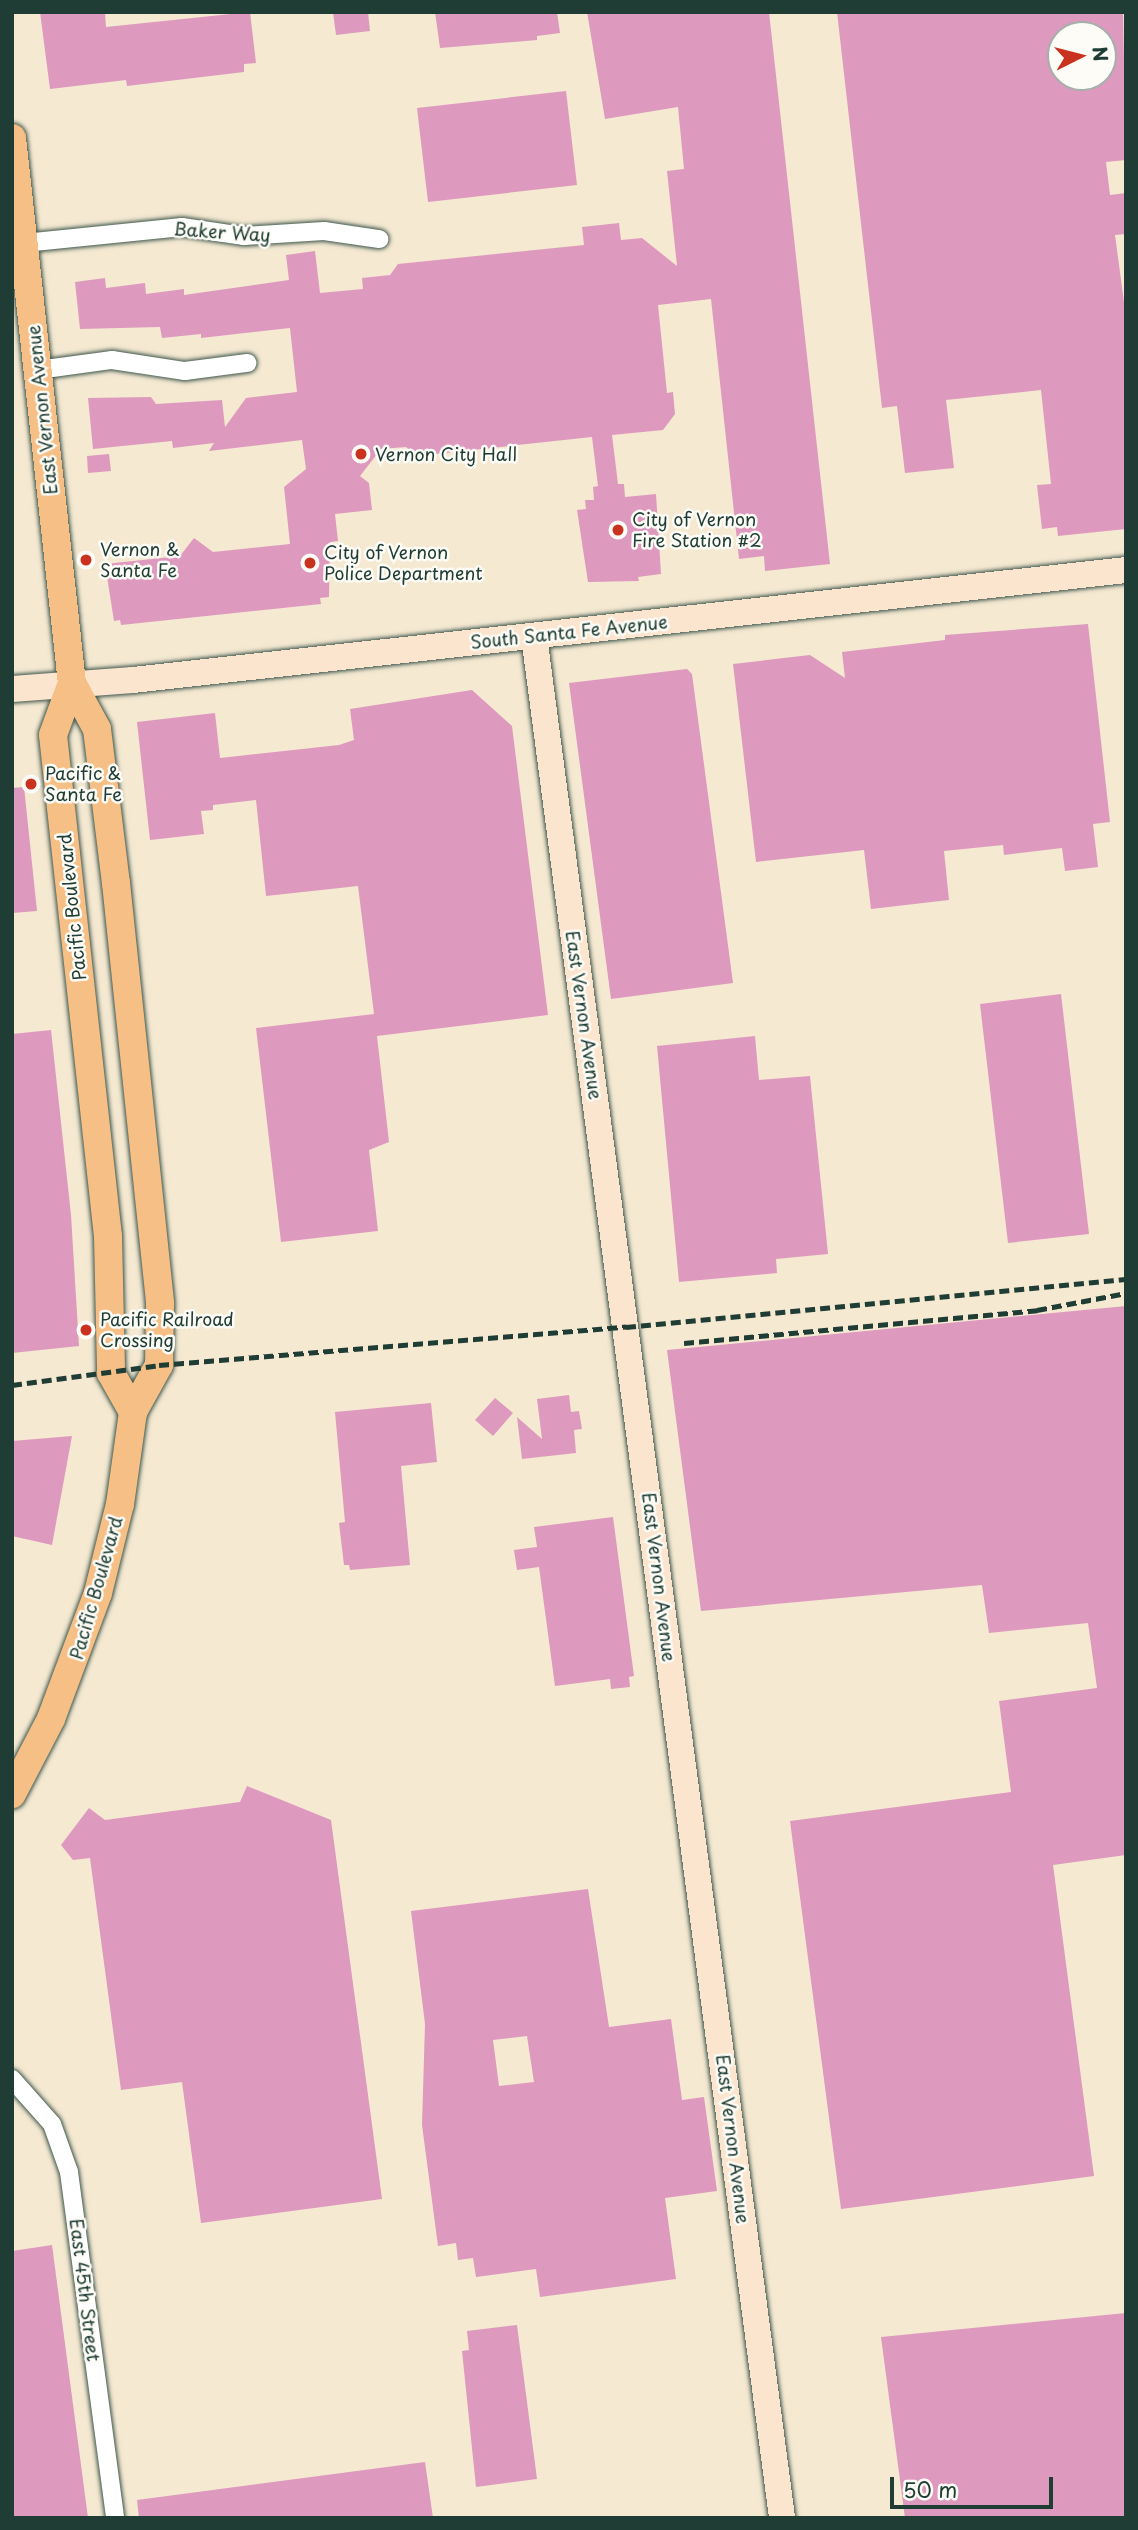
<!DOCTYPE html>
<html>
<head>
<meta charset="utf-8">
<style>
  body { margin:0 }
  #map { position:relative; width:1138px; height:2530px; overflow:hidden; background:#f5e9d2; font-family:"Playpen Sans",sans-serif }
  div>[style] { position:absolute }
  .building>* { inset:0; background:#de99be }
  .roads { filter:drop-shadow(0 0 2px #3f574c) drop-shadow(0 0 2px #3f574c) }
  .street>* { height:18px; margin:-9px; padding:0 9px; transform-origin:9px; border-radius:9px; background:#fff }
  .secondary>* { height:26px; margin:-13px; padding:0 13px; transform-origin:13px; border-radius:13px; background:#fbe5cf }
  .primary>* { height:28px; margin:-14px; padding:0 14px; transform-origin:14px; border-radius:14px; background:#f5bf86 }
  .rail>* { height:5px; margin-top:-2.5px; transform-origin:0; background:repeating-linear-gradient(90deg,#1f3d34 0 10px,transparent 0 15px) }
  .dots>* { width:19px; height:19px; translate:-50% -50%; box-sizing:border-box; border:4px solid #fdfcf7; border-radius:50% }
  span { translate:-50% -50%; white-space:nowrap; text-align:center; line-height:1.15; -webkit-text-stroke:5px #fdfcf7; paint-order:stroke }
  .street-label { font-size:18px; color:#1f3d34 }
  .poi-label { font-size:18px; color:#1f3d34 }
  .left { translate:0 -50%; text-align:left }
  .frame { position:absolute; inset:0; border:14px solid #1f3d34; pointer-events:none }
  .north { position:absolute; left:1047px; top:21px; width:70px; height:70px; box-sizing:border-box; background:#fdfcf7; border:2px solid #a4b0a9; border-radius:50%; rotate:84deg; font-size:19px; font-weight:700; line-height:28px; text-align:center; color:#1f3d34 }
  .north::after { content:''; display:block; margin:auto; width:24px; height:32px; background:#c8321e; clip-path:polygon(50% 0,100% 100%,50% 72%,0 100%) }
  .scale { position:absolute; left:890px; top:2477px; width:163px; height:32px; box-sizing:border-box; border:4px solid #1f3d34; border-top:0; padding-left:9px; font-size:21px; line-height:24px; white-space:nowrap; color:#1f3d34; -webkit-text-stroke:5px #fdfcf7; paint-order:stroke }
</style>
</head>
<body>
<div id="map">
  <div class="building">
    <i style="clip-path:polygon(40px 12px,105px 12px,106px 27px,250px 12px,256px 63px,244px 64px,244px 72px,127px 86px,126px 80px,50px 89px)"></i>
    <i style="clip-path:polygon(333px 12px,368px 12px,370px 31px,336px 35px)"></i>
    <i style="clip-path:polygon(435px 12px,557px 12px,560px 33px,537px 36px,537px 40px,440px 48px)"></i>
    <i style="clip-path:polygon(587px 12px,769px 12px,830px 564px,765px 571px,764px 556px,739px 559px,711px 299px,658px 305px,667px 393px,673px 392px,675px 414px,663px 430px,612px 435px,618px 484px,624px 484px,625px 497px,656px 494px,661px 574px,638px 577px,639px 581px,588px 582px,577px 510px,586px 509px,585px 500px,594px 500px,593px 487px,598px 486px,592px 437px,417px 456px,406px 447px,381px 449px,360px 476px,369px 483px,372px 510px,335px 514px,338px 541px,330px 542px,329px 597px,320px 598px,321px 604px,121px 625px,120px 620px,114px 621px,105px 564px,180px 556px,194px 538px,213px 552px,290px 544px,284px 487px,306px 469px,302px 440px,209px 451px,214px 443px,173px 448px,172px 441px,93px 449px,88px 398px,151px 397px,156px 404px,222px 400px,225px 427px,246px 398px,297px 392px,290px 328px,201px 338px,201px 334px,162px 338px,160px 327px,80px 329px,75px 282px,105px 278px,106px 288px,145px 283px,146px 294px,184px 289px,184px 295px,289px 280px,286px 255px,315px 251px,320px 293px,363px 289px,362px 278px,390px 275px,398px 264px,584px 245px,582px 227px,619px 223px,621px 240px,642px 238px,677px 266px,667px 171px,684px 169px,678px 107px,605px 119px)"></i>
    <i style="clip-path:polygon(evenodd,837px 12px,1123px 12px,1126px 160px,1106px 162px,1110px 195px,1126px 193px,1126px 234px,1115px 235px,1126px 317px,1126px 529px,1058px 536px,1057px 527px,1042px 529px,1037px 485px,1051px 484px,1041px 390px,946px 400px,954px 468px,905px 473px,897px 406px,882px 408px,837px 12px,1061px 35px,1103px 35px,1103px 77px,1061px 77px,1061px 35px)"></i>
    <i style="clip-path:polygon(566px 91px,577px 185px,428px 202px,417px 108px)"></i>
    <i style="clip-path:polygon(109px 454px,111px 471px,88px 473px,87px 456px)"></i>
    <i style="clip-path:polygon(1088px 624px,1110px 822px,1093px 824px,1098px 867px,1065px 871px,1062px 848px,1004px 855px,1003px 845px,944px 851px,949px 900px,871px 909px,864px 850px,756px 862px,733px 664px,810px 655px,845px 678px,842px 652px,945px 640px,945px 635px)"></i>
    <i style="clip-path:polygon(687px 669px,692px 674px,733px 983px,611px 999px,569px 683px)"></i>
    <i style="clip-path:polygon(472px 690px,512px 726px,548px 1015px,377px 1036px,389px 1142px,369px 1150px,378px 1231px,281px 1242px,256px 1028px,374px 1014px,358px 886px,266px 896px,256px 800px,213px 805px,213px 810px,201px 811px,204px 834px,150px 840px,137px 722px,215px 713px,220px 758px,339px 745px,354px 740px,350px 709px)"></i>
    <i style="clip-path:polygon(24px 787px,37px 911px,12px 913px,12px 788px)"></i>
    <i style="clip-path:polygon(1061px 994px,1089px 1234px,1008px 1243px,980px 1004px)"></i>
    <i style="clip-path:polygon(51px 1030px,71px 1215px,79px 1346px,12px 1353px,12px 1034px)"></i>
    <i style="clip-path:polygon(755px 1036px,759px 1080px,810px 1076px,828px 1254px,776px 1259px,777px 1273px,679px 1282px,657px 1046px)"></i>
    <i style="clip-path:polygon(1126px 1306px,1126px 1855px,1053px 1865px,1094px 2176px,841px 2209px,790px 1821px,1011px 1792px,999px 1701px,1097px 1688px,1088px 1623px,989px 1633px,982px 1585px,701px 1611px,667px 1350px)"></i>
    <i style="clip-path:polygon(569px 1395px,571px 1412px,579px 1411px,582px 1429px,574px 1430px,576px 1453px,522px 1459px,517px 1417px,542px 1439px,537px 1399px)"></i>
    <i style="clip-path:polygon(495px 1398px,513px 1413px,493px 1436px,475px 1420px)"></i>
    <i style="clip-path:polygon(431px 1403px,437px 1462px,401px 1466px,410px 1565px,350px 1570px,349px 1565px,344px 1565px,339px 1523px,345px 1522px,335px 1412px)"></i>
    <i style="clip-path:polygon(72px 1436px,52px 1545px,12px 1536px,12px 1441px)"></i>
    <i style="clip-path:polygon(613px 1517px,634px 1676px,629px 1677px,630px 1687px,611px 1689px,610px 1679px,555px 1686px,539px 1567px,517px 1570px,514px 1550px,537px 1547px,534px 1527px)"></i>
    <i style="clip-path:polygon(247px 1786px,331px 1820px,382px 2199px,201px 2223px,182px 2082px,121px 2090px,90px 1858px,73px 1860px,61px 1845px,89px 1808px,105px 1820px,240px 1802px)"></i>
    <i style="clip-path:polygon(evenodd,588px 1889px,609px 2027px,671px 2019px,682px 2100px,704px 2097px,717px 2191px,665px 2198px,676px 2279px,540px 2297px,536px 2269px,476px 2277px,473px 2258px,458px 2260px,456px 2243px,438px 2246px,422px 2125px,425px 2024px,411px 1911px,588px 1889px,527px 2036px,534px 2082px,499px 2086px,493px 2040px,527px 2036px)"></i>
    <i style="clip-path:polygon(52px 2245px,88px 2518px,12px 2518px,12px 2251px)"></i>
    <i style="clip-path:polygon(1126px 2313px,1126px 2518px,905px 2518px,881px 2337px)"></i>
    <i style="clip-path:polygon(517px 2325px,537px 2479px,476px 2487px,462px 2351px,469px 2350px,467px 2331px)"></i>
    <i style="clip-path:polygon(425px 2462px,433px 2518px,139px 2518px,137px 2500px)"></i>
  </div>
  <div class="roads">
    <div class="street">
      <i style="left:24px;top:243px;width:159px;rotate:-5.8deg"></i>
      <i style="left:182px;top:227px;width:63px;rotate:8.3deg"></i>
      <i style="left:244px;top:236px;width:80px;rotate:-3.6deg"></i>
      <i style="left:324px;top:231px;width:56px;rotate:8.3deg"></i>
      <i style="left:38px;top:370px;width:75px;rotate:-7.7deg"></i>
      <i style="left:112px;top:360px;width:74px;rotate:8.6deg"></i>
      <i style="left:185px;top:371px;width:63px;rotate:-7.4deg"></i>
      <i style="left:12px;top:2079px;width:60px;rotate:48.4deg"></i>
      <i style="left:52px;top:2124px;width:51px;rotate:70.5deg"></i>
      <i style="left:69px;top:2172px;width:349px;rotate:82.4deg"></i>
    </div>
    <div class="secondary">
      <i style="left:534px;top:636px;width:1898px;rotate:82.49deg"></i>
      <i style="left:12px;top:689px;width:121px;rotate:-4.3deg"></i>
      <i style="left:133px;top:680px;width:999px;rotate:-6.32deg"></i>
    </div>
    <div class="primary">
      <i style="left:12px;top:138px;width:548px;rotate:83.72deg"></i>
      <i style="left:72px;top:683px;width:52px;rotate:61.5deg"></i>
      <i style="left:97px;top:729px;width:155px;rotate:83deg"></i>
      <i style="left:116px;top:883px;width:423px;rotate:84deg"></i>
      <i style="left:160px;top:1304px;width:61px;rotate:90.9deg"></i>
      <i style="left:159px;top:1365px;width:54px;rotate:119deg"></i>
      <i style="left:133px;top:1412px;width:93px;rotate:98deg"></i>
      <i style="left:120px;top:1504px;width:92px;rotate:103.9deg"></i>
      <i style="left:98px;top:1593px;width:134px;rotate:110.5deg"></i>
      <i style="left:51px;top:1719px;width:85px;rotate:117.5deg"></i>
      <i style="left:72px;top:683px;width:55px;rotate:110.1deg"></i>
      <i style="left:53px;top:735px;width:504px;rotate:83.74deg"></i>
      <i style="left:108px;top:1236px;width:137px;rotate:88.7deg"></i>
      <i style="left:111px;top:1373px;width:45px;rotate:60.6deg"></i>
    </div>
  </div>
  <div class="rail">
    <i style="left:684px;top:1343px;width:355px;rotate:-5.3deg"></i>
    <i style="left:1037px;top:1310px;width:91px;rotate:-10.8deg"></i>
    <i style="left:12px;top:1385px;width:148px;rotate:-7.7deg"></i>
    <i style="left:159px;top:1365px;width:469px;rotate:-4.7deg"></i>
    <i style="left:626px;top:1327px;width:502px;rotate:-5.48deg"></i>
  </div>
  <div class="dots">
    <i style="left:361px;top:454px;background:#c8321e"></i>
    <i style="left:618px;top:530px;background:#c8321e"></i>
    <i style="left:86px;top:560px;background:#c8321e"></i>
    <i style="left:310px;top:563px;background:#c8321e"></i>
    <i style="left:31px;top:784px;background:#c8321e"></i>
    <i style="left:86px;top:1330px;background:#c8321e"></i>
  </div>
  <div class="street-label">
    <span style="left:222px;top:232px;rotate:4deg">Baker Way</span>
    <span style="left:42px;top:410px;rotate:-96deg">East Vernon Avenue</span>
    <span style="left:569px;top:632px;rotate:-6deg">South Santa Fe Avenue</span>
    <span style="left:72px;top:907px;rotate:-96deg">Pacific Boulevard</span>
    <span style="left:584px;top:1015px;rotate:82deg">East Vernon Avenue</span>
    <span style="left:659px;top:1577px;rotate:83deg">East Vernon Avenue</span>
    <span style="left:96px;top:1588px;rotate:-74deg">Pacific Boulevard</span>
    <span style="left:733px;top:2139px;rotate:83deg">East Vernon Avenue</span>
    <span style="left:85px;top:2290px;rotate:83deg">East 45th Street</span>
  </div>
  <div class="poi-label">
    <span class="left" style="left:375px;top:454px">Vernon City Hall</span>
    <span class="left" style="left:632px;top:530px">City of Vernon<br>Fire Station #2</span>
    <span class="left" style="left:100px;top:560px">Vernon &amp;<br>Santa Fe</span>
    <span class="left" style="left:324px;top:563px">City of Vernon<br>Police Department</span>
    <span class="left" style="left:45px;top:784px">Pacific &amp;<br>Santa Fe</span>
    <span class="left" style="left:100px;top:1330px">Pacific Railroad<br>Crossing</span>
  </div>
  <div class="frame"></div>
  <div class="north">N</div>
  <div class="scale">50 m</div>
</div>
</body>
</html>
